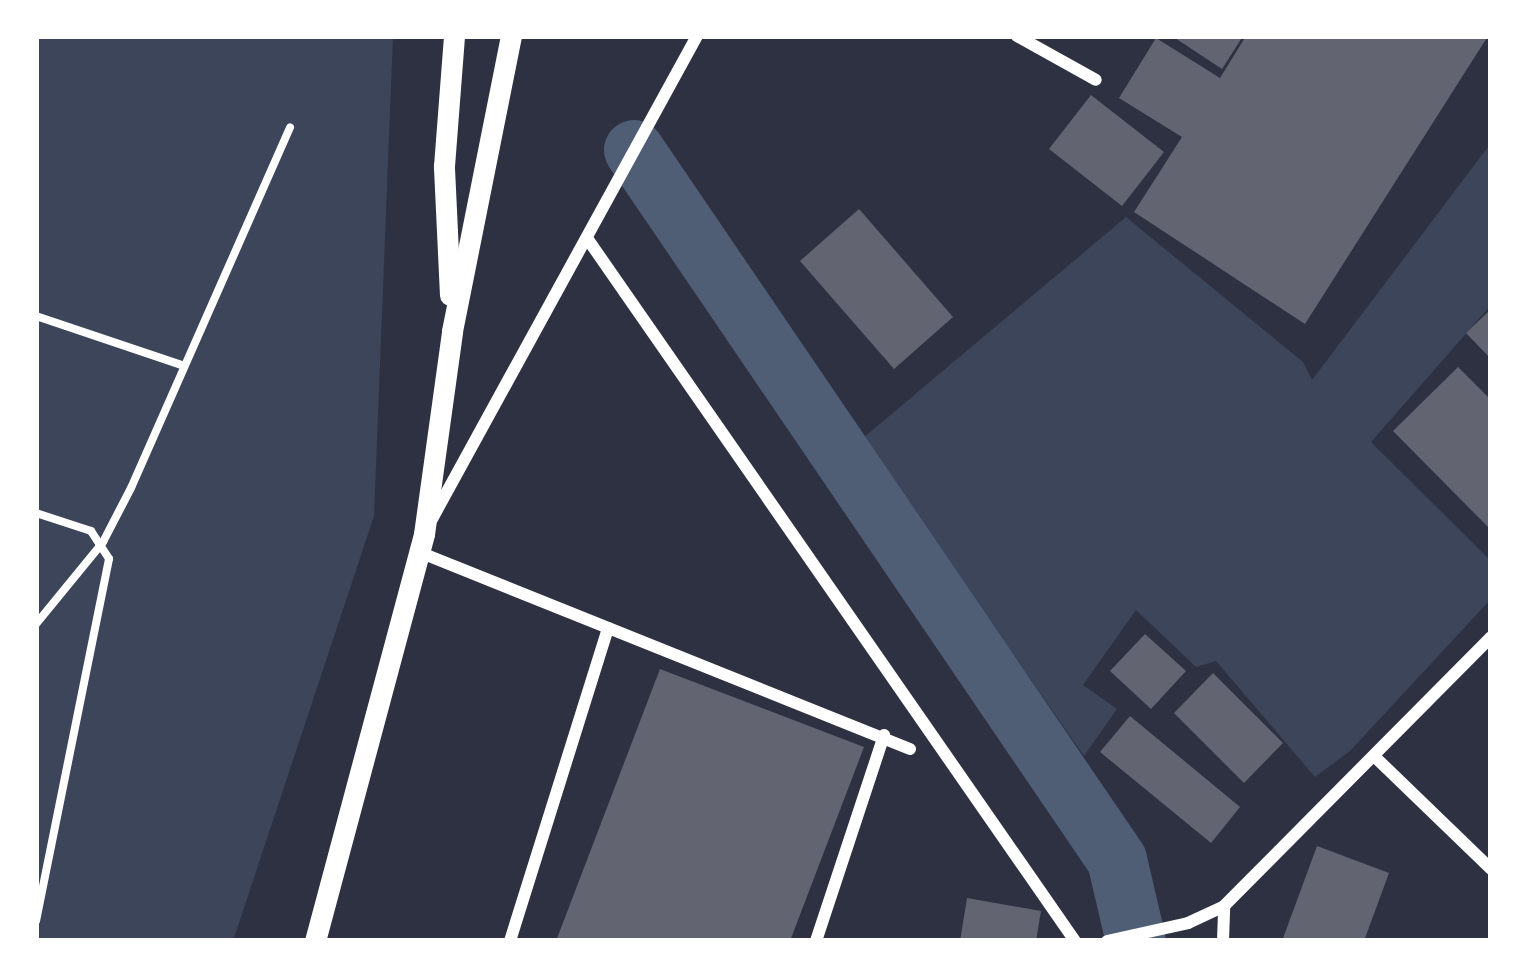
<!DOCTYPE html>
<html>
<head>
<meta charset="utf-8">
<style>
  body { margin:0 }
  #map { position:relative; width:1527px; height:977px; overflow:hidden; background:#2d3142; font-family:"Sofia Sans Condensed",sans-serif }
  div>[style] { position:absolute }
  .green>* { inset:0; background:#3c4559 }
  .canal>* { height:60px; margin:-30px; padding:0 30px; transform-origin:30px; border-radius:30px; background:#4f5d75 }
  .building>* { inset:0; background:#626471 }
  .path>* { height:8px; margin:-4px; padding:0 4px; transform-origin:4px; border-radius:4px; background:#fff }
  .minor>* { height:12px; margin:-6px; padding:0 6px; transform-origin:6px; border-radius:6px; background:#fff }
  .tertiary>* { height:21px; margin:-10.5px; padding:0 10.5px; transform-origin:10.5px; border-radius:10.5px; background:#fff }
  span { translate:-50% -50%; white-space:nowrap; text-align:center; line-height:1.15; -webkit-text-stroke:12px #fff; paint-order:stroke }
  .frame { position:absolute; inset:0; border:39px solid #fff; pointer-events:none }
</style>
</head>
<body>
<div id="map">
  <div class="green">
    <i style="clip-path:polygon(36px 36px,393px 36px,374px 516px,233px 941px,36px 941px)"></i>
    <i style="clip-path:polygon(1491px 143px,1491px 305px,1371px 442px,1491px 561px,1491px 599px,1350px 751px,1315px 777px,1216px 661px,1196px 667px,1136px 610px,1083px 685px,1117px 709px,1084px 756px,863px 438px,1126px 217px,1303px 362px,1312px 380px)"></i>
  </div>
  <div class="canal">
    <i style="left:634px;top:150px;width:859px;rotate:55.77deg"></i>
    <i style="left:1117px;top:860px;width:83px;rotate:76.8deg"></i>
  </div>
  <div class="building">
    <i style="clip-path:polygon(1172px 36px,1243px 36px,1222px 69px)"></i>
    <i style="clip-path:polygon(1246px 36px,1488px 36px,1305px 324px,1134px 212px,1182px 137px,1119px 98px,1156px 38px,1220px 78px)"></i>
    <i style="clip-path:polygon(1091px 95px,1164px 152px,1122px 206px,1049px 149px)"></i>
    <i style="clip-path:polygon(859px 209px,953px 317px,894px 369px,800px 261px)"></i>
    <i style="clip-path:polygon(1491px 309px,1491px 359px,1466px 333px)"></i>
    <i style="clip-path:polygon(1458px 367px,1491px 400px,1491px 530px,1393px 431px)"></i>
    <i style="clip-path:polygon(1145px 634px,1186px 671px,1151px 709px,1110px 671px)"></i>
    <i style="clip-path:polygon(660px 669px,864px 747px,790px 941px,556px 941px)"></i>
    <i style="clip-path:polygon(1213px 673px,1283px 743px,1244px 783px,1174px 713px)"></i>
    <i style="clip-path:polygon(1130px 716px,1240px 807px,1211px 843px,1100px 752px)"></i>
    <i style="clip-path:polygon(1317px 846px,1389px 873px,1364px 941px,1282px 941px)"></i>
    <i style="clip-path:polygon(967px 898px,1041px 911px,1036px 941px,960px 941px)"></i>
  </div>
  <div class="path">
    <i style="left:36px;top:316px;width:154px;rotate:18.6deg"></i>
    <i style="left:36px;top:513px;width:58px;rotate:18.1deg"></i>
    <i style="left:91px;top:531px;width:33px;rotate:57deg"></i>
    <i style="left:109px;top:559px;width:369px;rotate:101.4deg"></i>
    <i style="left:36px;top:624px;width:106px;rotate:-50.7deg"></i>
    <i style="left:103px;top:542px;width:61px;rotate:-62.6deg"></i>
    <i style="left:131px;top:488px;width:394px;rotate:-66.2deg"></i>
  </div>
  <div class="minor">
    <i style="left:1017px;top:36px;width:90px;rotate:29.1deg"></i>
    <i style="left:589px;top:241px;width:852px;rotate:55.23deg"></i>
    <i style="left:432px;top:519px;width:551px;rotate:-61.25deg"></i>
    <i style="left:419px;top:552px;width:529px;rotate:21.86deg"></i>
    <i style="left:1374px;top:756px;width:163px;rotate:44deg"></i>
    <i style="left:510px;top:941px;width:328px;rotate:-72.6deg"></i>
    <i style="left:816px;top:941px;width:217px;rotate:-71.7deg"></i>
    <i style="left:1107px;top:941px;width:83px;rotate:-12.5deg"></i>
    <i style="left:1188px;top:923px;width:40px;rotate:-25deg"></i>
    <i style="left:1224px;top:906px;width:379px;rotate:-45.2deg"></i>
    <i style="left:1223px;top:941px;width:35px;rotate:-88deg"></i>
  </div>
  <div class="tertiary">
    <i style="left:450px;top:295px;width:129px;rotate:-92.7deg"></i>
    <i style="left:444px;top:166px;width:130px;rotate:-85.6deg"></i>
    <i style="left:315px;top:941px;width:421px;rotate:-75deg"></i>
    <i style="left:424px;top:534px;width:205px;rotate:-82.1deg"></i>
    <i style="left:452px;top:331px;width:301px;rotate:-78.7deg"></i>
  </div>
  <div class="frame"></div>
</div>
</body>
</html>
